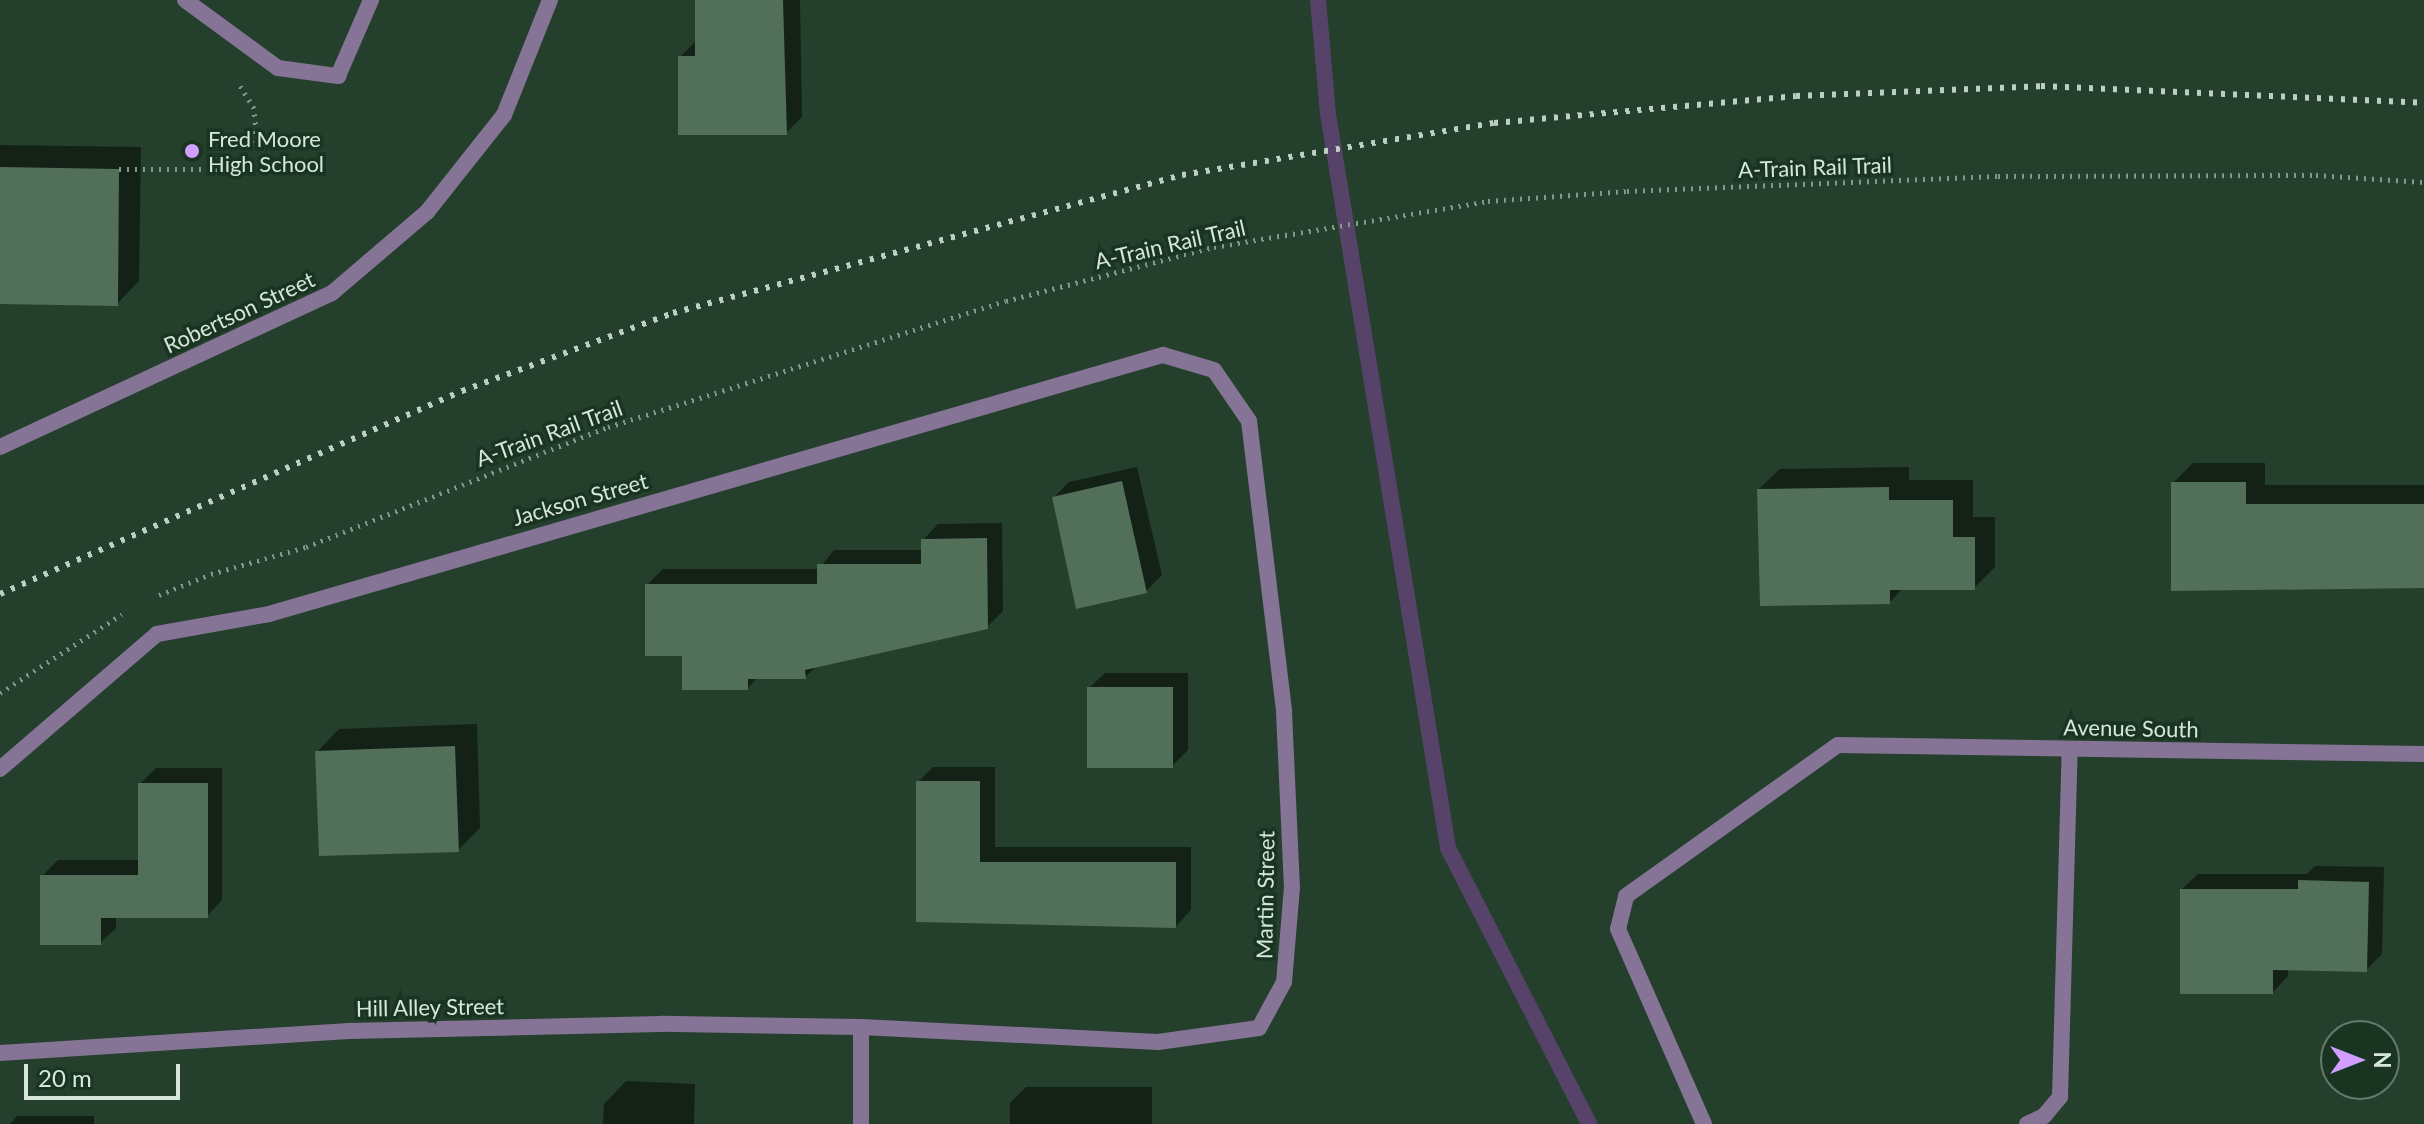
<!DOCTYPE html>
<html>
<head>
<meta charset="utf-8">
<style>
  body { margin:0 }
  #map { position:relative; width:2424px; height:1124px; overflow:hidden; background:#243f2b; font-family:Lato,sans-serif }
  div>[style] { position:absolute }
  .shadow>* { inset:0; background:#0007 }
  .stream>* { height:16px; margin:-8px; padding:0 8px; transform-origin:8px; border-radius:8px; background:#574369 }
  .building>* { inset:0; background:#526f59 }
  .path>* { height:5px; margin-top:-2.5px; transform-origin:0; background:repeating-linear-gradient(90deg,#829888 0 2px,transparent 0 8px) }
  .lane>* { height:16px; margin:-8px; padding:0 8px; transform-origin:8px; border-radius:8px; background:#867497 }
  .street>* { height:16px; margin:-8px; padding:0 8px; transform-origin:8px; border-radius:8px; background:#867497 }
  .rail>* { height:6px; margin-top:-3px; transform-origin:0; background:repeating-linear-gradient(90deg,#bdcfc2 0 4px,transparent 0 12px) }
  .dots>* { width:22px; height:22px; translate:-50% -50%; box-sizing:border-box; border:4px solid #1a3422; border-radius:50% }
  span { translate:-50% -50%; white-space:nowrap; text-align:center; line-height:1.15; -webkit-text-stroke:7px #1a3422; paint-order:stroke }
  .poi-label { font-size:22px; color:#d6e6da }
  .left { translate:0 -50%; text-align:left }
  .street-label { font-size:22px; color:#d6e6da }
  .north { position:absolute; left:2320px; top:1020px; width:80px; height:80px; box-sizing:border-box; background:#1a3422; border:2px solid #657b6c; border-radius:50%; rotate:90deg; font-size:22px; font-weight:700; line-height:32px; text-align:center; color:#d6e6da }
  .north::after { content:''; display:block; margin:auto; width:28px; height:36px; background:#d19dfe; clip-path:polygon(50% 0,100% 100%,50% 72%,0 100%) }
  .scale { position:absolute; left:24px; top:1064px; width:156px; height:36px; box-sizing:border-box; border:4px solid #d6e6da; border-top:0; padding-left:10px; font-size:24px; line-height:28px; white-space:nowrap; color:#d6e6da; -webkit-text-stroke:6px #1a3422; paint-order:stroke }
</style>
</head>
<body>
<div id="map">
  <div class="shadow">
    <i style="clip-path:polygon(697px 0,800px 0,802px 117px,786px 133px,680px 57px,696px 41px)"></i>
    <i style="clip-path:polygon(0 145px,141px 147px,139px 281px,117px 304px,0 302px)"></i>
    <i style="clip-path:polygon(2193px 463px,2265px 463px,2265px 485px,2424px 485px,2424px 586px,2173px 483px)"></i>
    <i style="clip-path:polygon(1137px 467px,1162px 575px,1146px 591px,1054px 497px,1069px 482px)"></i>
    <i style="clip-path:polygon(1909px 467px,1909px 480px,1973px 480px,1973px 517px,1995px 517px,1995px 567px,1974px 588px,1903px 588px,1890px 602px,1759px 489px,1780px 469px)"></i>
    <i style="clip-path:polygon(1002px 523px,1003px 611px,987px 627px,818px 665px,805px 677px,758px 677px,748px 688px,684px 654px,647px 585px,663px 569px,819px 569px,834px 550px,923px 550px,923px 540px,938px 524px)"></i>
    <i style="clip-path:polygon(1105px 673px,1188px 673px,1188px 750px,1172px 766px,1089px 688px)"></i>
    <i style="clip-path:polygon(477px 724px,480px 828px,458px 850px,317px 752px,339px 729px)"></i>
    <i style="clip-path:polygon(933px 767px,995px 767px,995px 847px,1191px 847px,1191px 910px,1176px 926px,918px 920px,918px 782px)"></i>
    <i style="clip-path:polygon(156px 768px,222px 768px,222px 900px,207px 916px,116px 916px,116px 928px,100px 943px,42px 876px,58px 860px,140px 860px,140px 784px)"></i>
    <i style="clip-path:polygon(2315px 866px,2384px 867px,2382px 954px,2366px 970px,2288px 968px,2288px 976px,2273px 992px,2182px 889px,2198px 874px,2307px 874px)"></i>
    <i style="clip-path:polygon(626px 1081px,695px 1084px,694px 1124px,603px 1124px,604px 1104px)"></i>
    <i style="clip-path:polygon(1026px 1087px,1152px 1087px,1152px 1124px,1010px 1124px,1010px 1103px)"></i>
    <i style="clip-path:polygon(17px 1116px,94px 1116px,94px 1124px,10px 1124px)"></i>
  </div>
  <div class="stream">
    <i style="left:1318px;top:0;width:114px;rotate:85deg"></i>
    <i style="left:1328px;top:114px;width:744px;rotate:80.71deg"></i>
    <i style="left:1448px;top:848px;width:310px;rotate:62.9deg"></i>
  </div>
  <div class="building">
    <i style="clip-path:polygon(695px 0,783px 0,787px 135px,678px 135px,678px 56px,695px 56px)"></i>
    <i style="clip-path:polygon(0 167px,119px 169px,118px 306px,0 304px)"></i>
    <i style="clip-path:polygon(1122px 481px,1147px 593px,1076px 609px,1052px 497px)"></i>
    <i style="clip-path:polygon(2171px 482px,2246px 482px,2246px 504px,2424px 504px,2424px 588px,2171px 591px)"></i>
    <i style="clip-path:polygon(1889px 487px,1889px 500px,1953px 500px,1953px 537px,1975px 537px,1975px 590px,1890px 590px,1890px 604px,1760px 606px,1757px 489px)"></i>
    <i style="clip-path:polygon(987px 538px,988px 629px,805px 670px,806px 679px,748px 679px,748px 690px,682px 690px,682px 656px,645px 656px,645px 584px,817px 584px,817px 564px,921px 564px,921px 539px)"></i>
    <i style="clip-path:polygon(1087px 687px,1173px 687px,1173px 768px,1087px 768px)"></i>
    <i style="clip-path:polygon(455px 746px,459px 852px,319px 856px,315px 751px)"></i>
    <i style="clip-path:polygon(916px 781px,980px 781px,980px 862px,1176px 862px,1176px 928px,916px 922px)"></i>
    <i style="clip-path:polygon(138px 783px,208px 783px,208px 918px,101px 918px,101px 945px,40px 945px,40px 875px,138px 875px)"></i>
    <i style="clip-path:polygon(2298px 880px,2369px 882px,2367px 972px,2273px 970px,2273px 994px,2180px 994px,2180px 889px,2298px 889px)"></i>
  </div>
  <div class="path">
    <i style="left:119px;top:169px;width:109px"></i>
    <i style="left:228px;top:169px;width:13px;rotate:-32deg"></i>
    <i style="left:239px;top:162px;width:34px;rotate:-60deg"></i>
    <i style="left:256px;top:132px;width:24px;rotate:-95deg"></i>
    <i style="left:254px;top:108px;width:26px;rotate:-122deg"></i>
    <i style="left:159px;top:595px;width:56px;rotate:-22deg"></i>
    <i style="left:211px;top:574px;width:99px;rotate:-15.9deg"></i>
    <i style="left:306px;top:547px;width:325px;rotate:-21.7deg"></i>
    <i style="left:608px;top:427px;width:417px;rotate:-17.6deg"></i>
    <i style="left:1006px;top:301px;width:215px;rotate:-14.6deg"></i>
    <i style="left:1214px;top:247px;width:278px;rotate:-9.5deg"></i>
    <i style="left:1488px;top:201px;width:139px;rotate:-4.1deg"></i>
    <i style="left:1627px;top:191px;width:371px;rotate:-2.3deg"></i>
    <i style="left:1998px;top:176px;width:318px;rotate:-0.2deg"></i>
    <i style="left:2316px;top:175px;width:108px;rotate:3.7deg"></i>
    <i style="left:0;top:693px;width:145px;rotate:-32.9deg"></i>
  </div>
  <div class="lane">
    <i style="left:185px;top:0;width:115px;rotate:36.2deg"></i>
    <i style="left:278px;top:68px;width:61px;rotate:7.6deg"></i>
    <i style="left:338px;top:76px;width:83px;rotate:-66.5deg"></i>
    <i style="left:1704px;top:1124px;width:213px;rotate:-113.8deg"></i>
    <i style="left:1618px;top:929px;width:34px;rotate:-76deg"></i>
    <i style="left:1626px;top:896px;width:260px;rotate:-35.5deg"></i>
    <i style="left:2027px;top:1124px;width:19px;rotate:-25deg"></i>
    <i style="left:2044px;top:1116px;width:25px;rotate:-50deg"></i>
    <i style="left:2060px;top:1097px;width:348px;rotate:-88.4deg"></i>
  </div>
  <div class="street">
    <i style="left:0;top:447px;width:366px;rotate:-24.9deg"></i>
    <i style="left:332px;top:293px;width:125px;rotate:-40.5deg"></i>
    <i style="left:427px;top:212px;width:124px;rotate:-51.6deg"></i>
    <i style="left:504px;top:115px;width:124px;rotate:-68.2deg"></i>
    <i style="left:1838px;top:745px;width:586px;rotate:0.88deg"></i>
    <i style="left:0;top:769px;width:207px;rotate:-40.7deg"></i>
    <i style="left:157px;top:634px;width:114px;rotate:-10.1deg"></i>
    <i style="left:269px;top:614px;width:931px;rotate:-16.16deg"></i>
    <i style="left:1163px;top:355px;width:53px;rotate:16.4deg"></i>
    <i style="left:1214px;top:370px;width:62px;rotate:55.5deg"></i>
    <i style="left:1249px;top:421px;width:293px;rotate:83.1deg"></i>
    <i style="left:1284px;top:712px;width:175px;rotate:87.4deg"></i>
    <i style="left:1292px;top:887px;width:95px;rotate:94.8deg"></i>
    <i style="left:1284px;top:982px;width:52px;rotate:118.5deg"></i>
    <i style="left:1259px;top:1028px;width:102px;rotate:172.1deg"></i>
    <i style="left:1158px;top:1042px;width:297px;rotate:-177.1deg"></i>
    <i style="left:861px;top:1027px;width:200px;rotate:-179.1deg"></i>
    <i style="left:661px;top:1024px;width:312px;rotate:178.7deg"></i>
    <i style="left:349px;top:1031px;width:350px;rotate:176.4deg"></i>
    <i style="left:861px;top:1124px;width:97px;rotate:-90deg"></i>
  </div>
  <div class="rail">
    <i style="left:0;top:594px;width:505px;rotate:-23.72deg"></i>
    <i style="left:462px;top:391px;width:225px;rotate:-20.3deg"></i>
    <i style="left:673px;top:313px;width:527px;rotate:-15.17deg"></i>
    <i style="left:1182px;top:175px;width:316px;rotate:-9.5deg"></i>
    <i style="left:1494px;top:123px;width:303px;rotate:-5.1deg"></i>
    <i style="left:1796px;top:96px;width:245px;rotate:-2.3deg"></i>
    <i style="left:2041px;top:86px;width:383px;rotate:2.5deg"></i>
  </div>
  <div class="dots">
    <i style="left:192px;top:151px;background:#d19dfe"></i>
  </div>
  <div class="poi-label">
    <span class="left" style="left:208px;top:151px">Fred Moore<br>High School</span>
  </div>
  <div class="street-label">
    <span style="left:1815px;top:167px;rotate:-2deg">A-Train Rail Trail</span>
    <span style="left:1170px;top:244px;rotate:-13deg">A-Train Rail Trail</span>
    <span style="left:239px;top:312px;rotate:-25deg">Robertson Street</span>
    <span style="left:549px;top:433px;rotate:-20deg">A-Train Rail Trail</span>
    <span style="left:580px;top:499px;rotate:-16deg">Jackson Street</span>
    <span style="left:2131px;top:728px;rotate:1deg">Avenue South</span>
    <span style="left:1265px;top:895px;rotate:-89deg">Martin Street</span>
    <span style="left:430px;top:1007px;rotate:-1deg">Hill Alley Street</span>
  </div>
  <div class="north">N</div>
  <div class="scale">20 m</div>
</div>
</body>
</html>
